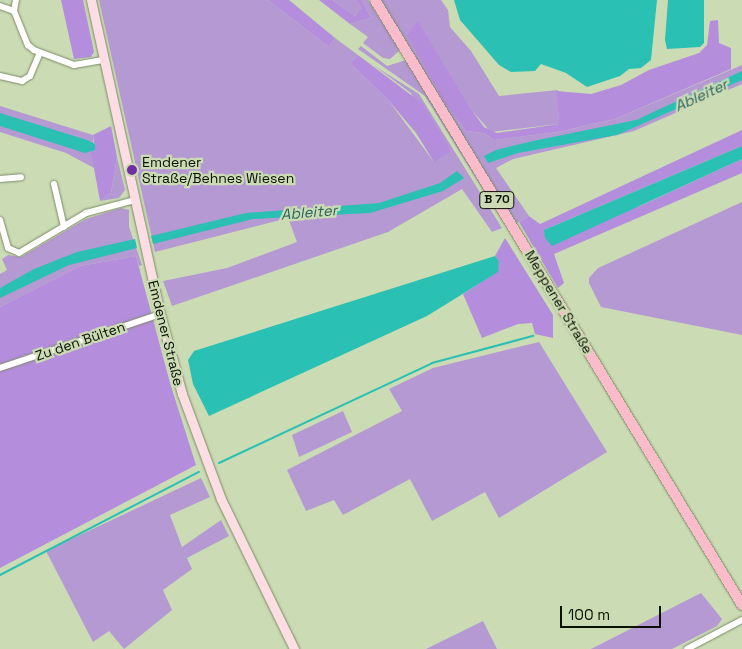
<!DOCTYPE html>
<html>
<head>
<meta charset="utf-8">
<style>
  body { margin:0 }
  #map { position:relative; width:742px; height:649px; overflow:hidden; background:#cbdcb4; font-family:"Space Grotesk",sans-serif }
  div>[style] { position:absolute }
  .green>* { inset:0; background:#b599d3 }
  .forest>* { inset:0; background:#b48ddd }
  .water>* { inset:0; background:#2ac0b3 }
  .stream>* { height:2px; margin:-1px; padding:0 1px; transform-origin:1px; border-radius:1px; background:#2ac0b3 }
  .roads { filter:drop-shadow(0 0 1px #7c8b66) drop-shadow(0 0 1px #7c8b66) }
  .street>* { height:6px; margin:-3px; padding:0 3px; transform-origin:3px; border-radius:3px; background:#fff }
  .secondary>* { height:9px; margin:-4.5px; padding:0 4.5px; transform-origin:4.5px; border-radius:4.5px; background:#fddde4 }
  .primary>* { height:10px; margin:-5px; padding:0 5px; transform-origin:5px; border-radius:5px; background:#fabbca }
  .dots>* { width:14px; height:14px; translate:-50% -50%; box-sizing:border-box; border:2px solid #cbdcb4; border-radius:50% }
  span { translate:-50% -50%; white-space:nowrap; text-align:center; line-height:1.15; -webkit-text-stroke:4.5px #cbdcb4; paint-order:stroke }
  .shield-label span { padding:1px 4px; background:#cbdcb4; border:1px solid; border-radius:4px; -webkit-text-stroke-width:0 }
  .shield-label { font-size:12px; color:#0b1004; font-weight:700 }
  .poi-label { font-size:14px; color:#0b1004 }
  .left { translate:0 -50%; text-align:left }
  .street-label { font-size:14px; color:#0b1004 }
  .water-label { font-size:15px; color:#2a635d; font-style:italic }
  .scale { position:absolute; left:560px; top:606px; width:101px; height:22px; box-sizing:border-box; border:2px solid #0b1004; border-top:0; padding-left:6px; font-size:15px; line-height:18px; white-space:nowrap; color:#0b1004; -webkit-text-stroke:4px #cbdcb4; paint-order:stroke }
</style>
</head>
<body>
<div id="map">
  <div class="green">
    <i style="clip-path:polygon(99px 0,268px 0,329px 47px,335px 38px,358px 55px,350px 63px,389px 101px,434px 162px,411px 93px,373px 65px,419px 94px,502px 228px,492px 232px,462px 189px,388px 232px,172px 306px,163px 281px,227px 268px,297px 242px,288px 218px,155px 252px)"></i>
    <i style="clip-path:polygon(333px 0,356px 0,361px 8px,355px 16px)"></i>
    <i style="clip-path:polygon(362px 0,368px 0,400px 50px,390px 59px,383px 58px,363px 43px,368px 37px,350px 24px,371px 18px)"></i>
    <i style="clip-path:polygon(380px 0,441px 0,448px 10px,450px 27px,471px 51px,499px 96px,558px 90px,559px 124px,491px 132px,473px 112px,418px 22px,406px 35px,445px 104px,466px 131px,483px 133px,494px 140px,558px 132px,615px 119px,742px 65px,742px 84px,634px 131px,513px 159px,496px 168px,529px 216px,515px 224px)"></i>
    <i style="clip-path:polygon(361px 46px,387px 66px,406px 60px,508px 230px,425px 96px,358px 49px)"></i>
    <i style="clip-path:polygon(0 106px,93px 135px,94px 168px,66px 153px,0 132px)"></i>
    <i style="clip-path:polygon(117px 157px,125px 190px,119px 198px,100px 201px,111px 193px)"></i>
    <i style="clip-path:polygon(742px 202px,742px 335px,601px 307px,589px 283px,589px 278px,598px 268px)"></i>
    <i style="clip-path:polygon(121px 208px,129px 210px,129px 227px,142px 265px,139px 266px,136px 256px,80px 266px,0 307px,0 274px,7px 270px,2px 259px,8px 255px,21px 257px,86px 219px)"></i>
    <i style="clip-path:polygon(539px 342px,607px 452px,499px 518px,485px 492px,432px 521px,410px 479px,343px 515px,334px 500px,306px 511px,287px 470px,402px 411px,389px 389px,433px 368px)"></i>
    <i style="clip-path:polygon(343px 411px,352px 432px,299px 457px,292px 435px)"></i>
    <i style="clip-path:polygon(201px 478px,210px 497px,170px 515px,182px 547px,221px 520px,229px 536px,187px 558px,192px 569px,163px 590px,172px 610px,124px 649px,109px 631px,93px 642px,46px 551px)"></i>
    <i style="clip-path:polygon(701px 593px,722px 619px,717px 626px,672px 649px,591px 649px)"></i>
    <i style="clip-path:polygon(483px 621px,497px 649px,426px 649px)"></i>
  </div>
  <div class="forest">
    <i style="clip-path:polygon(61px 0,83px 0,94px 52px,91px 57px,74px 59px)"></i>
    <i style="clip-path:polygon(268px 0,289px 0,335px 38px,329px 47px)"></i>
    <i style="clip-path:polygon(319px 0,333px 0,355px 16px,361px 8px,356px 0,362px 0,371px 18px,350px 24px)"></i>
    <i style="clip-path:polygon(718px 20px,719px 43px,731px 48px,731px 69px,615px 119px,558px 132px,494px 140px,483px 133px,466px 131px,445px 104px,406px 35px,418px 21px,473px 112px,484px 127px,497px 133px,559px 124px,557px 91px,591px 94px,621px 85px,649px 70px,699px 53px,707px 45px,710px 21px)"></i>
    <i style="clip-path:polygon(358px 55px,423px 104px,451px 151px,434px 162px,416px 133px,389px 101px,350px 63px)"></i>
    <i style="clip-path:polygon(111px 126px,117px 157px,111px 193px,100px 201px,91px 152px,95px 150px,93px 135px)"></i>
    <i style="clip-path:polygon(742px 130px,742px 146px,544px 230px,640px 206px,742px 159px,742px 173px,554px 254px,564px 283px,558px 288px,519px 222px,529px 216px,540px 224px)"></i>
    <i style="clip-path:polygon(505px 238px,553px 315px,553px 338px,535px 334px,532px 323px,518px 324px,482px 338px,463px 294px,497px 272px,499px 261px,495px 256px)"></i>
    <i style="clip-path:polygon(136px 256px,170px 383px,196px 465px,0 568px,0 307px,80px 266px)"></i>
  </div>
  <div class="water">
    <i style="clip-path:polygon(454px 0,657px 0,651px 60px,641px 68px,629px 69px,620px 76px,587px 87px,566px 73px,541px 64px,535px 71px,511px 72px,499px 65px,460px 20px)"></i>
    <i style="clip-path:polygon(668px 0,704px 0,704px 43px,700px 47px,667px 49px,665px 40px)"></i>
    <i style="clip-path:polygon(742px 71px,742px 80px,617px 135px,518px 153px,488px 163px,484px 156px,496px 150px,533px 141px,636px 120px)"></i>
    <i style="clip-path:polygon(0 113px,87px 140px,95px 144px,95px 150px,85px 153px,0 126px)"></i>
    <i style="clip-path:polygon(742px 146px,742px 159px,552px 246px,545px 238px,544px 230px)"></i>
    <i style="clip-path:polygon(457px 171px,464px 178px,443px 191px,370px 213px,253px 219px,153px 244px,151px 236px,246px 213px,379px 203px,440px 183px)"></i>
    <i style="clip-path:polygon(135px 239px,137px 248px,69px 265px,0 298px,0 288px,34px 269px,77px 252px)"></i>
    <i style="clip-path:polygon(495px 256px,499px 261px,498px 272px,427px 316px,209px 416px,193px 384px,188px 360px,194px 351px)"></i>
  </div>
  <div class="stream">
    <i style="left:219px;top:463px;width:235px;rotate:-25.1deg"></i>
    <i style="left:432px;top:363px;width:105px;rotate:-15deg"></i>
    <i style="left:0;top:575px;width:224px;rotate:-27.4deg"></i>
  </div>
  <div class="roads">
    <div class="street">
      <i style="left:0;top:6px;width:15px;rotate:20deg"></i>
      <i style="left:14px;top:11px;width:37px;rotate:68deg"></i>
      <i style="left:28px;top:45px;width:8px;rotate:40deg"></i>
      <i style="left:34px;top:50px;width:43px;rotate:20.6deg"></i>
      <i style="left:74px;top:65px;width:29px;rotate:-10deg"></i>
      <i style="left:14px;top:11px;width:11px;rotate:-80deg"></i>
      <i style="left:0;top:76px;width:23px;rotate:13deg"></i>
      <i style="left:22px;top:81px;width:9px;rotate:-32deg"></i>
      <i style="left:30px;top:76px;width:25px;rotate:-67deg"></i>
      <i style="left:0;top:179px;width:21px;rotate:-5deg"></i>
      <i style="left:54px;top:184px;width:44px;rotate:76.9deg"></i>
      <i style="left:0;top:220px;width:29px;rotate:74deg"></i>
      <i style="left:8px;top:248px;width:12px;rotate:24deg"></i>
      <i style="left:19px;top:253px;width:78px;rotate:-30.8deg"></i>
      <i style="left:86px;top:213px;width:51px;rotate:-14.9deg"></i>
      <i style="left:0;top:368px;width:169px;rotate:-18.6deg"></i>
      <i style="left:687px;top:649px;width:62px;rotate:-27.8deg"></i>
    </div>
    <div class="secondary">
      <i style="left:91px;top:0;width:321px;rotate:77.6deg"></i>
      <i style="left:160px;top:314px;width:83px;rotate:74.6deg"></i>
      <i style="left:182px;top:394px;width:112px;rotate:69.6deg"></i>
      <i style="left:221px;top:499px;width:167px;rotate:64deg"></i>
    </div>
    <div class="primary">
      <i style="left:375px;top:0;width:708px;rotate:58.76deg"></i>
    </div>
  </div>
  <div class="dots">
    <i style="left:132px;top:170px;background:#702fa3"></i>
  </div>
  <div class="shield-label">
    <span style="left:497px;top:200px">B 70</span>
  </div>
  <div class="poi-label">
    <span class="left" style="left:142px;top:170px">Emdener<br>Straße/Behnes Wiesen</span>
  </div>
  <div class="street-label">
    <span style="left:559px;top:302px;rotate:59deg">Meppener Straße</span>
    <span style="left:166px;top:333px;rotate:76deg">Emdener Straße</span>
    <span style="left:80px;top:341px;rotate:-19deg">Zu den Bülten</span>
  </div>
  <div class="water-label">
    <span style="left:701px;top:95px;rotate:-25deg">Ableiter</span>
    <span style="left:309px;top:212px;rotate:-5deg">Ableiter</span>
  </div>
  <div class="scale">100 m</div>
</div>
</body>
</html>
